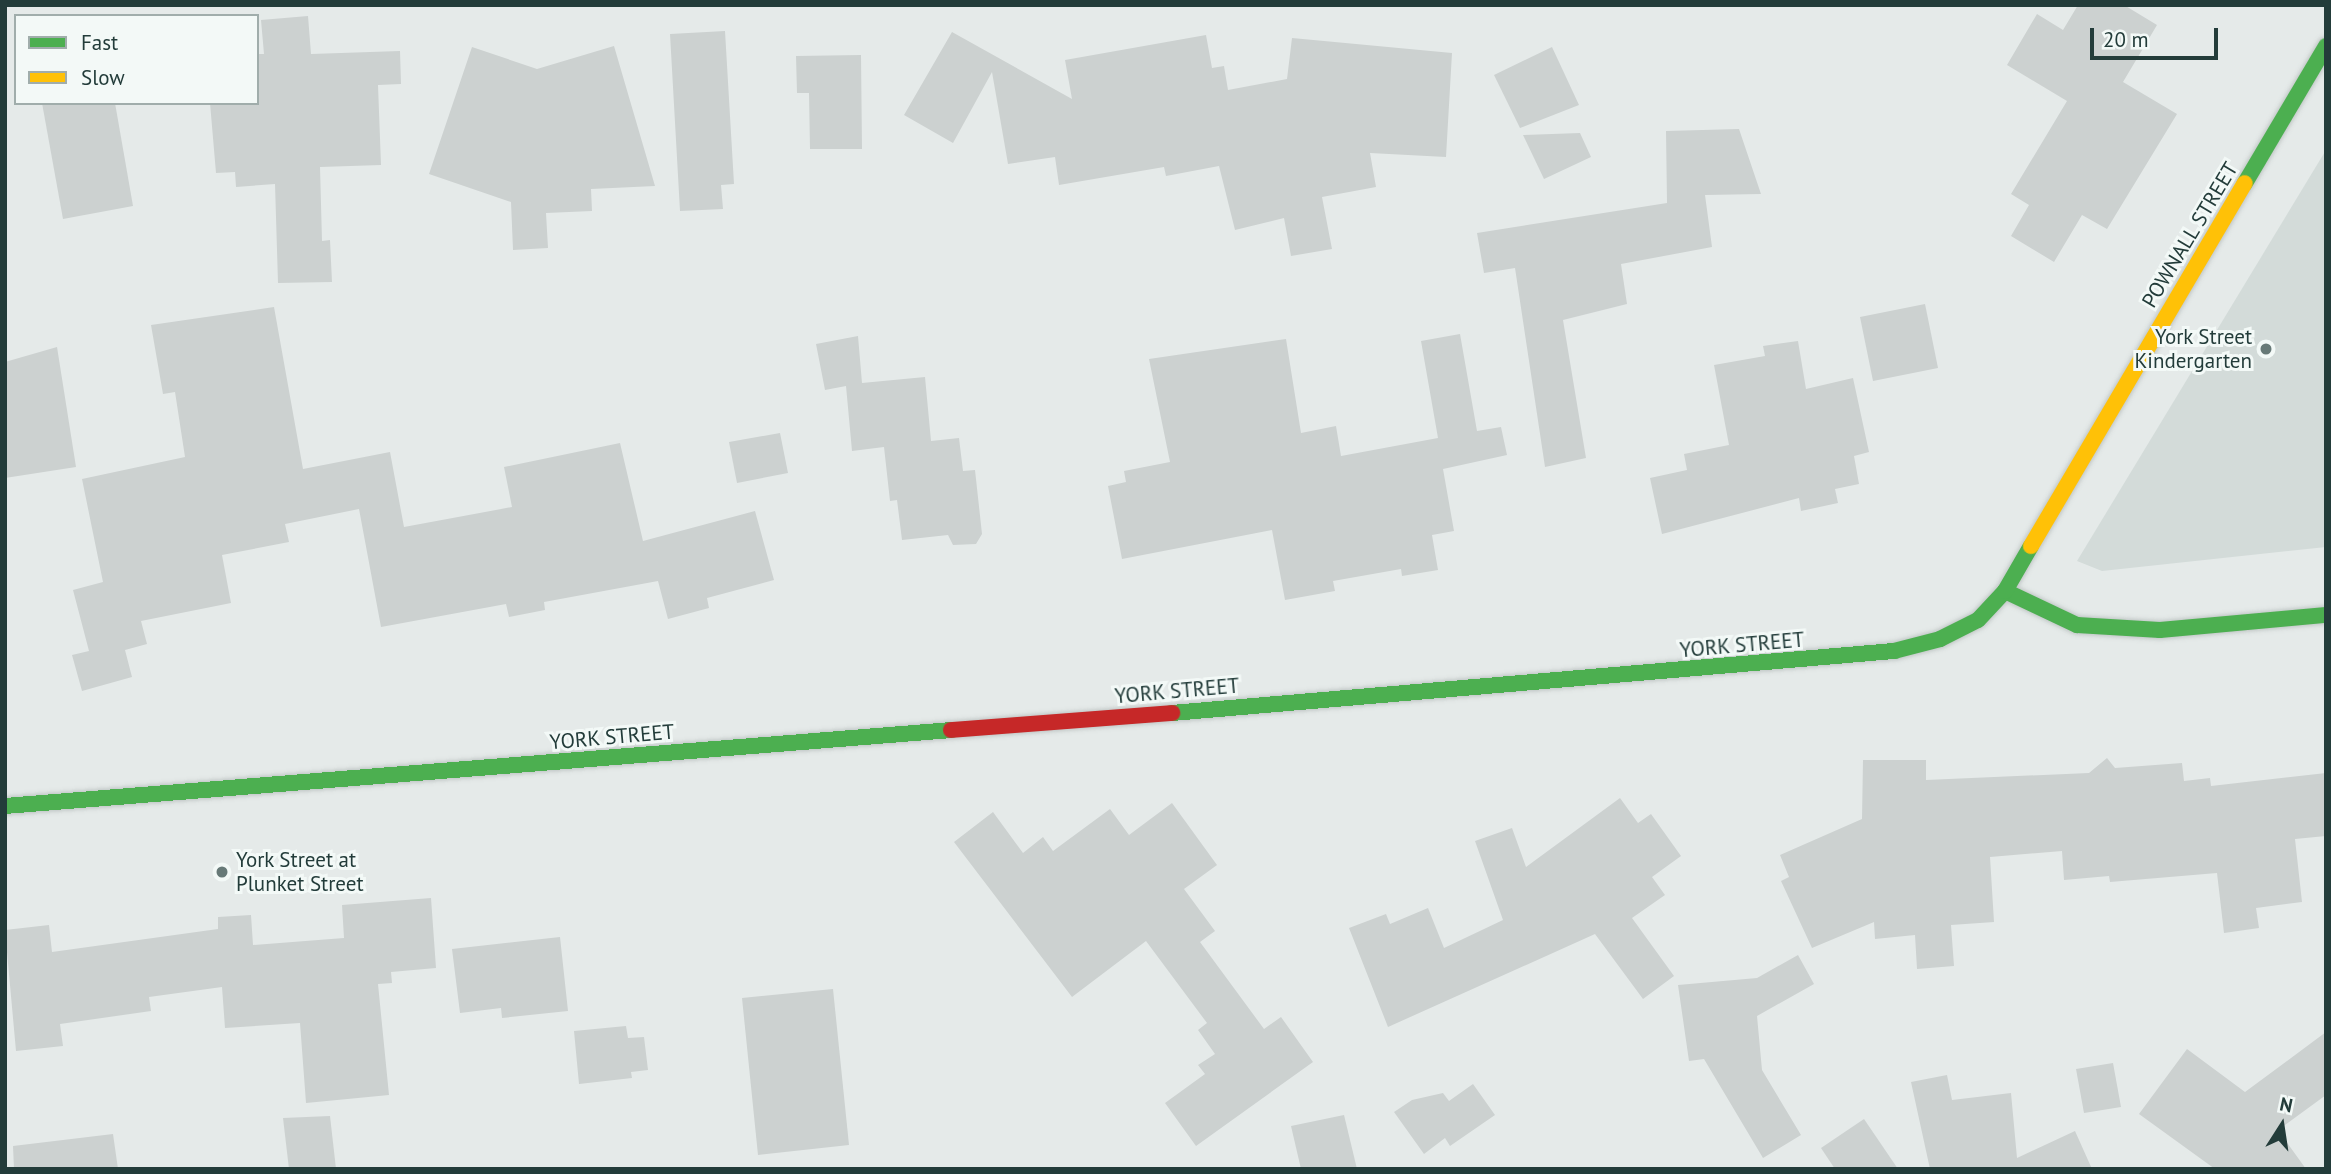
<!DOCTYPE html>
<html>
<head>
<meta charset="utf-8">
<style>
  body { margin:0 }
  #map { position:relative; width:2331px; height:1174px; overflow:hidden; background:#e5eae9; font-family:"PT Sans",sans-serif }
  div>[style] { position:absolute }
  .built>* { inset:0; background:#d3dbd9 }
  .building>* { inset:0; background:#ccd1d0 }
  .roads { filter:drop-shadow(0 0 2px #c1c7c6) drop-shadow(0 0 2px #c1c7c6) }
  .fast>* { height:16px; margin:-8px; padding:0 8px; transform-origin:8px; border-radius:8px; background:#4caf50 }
  .slow>* { height:16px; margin:-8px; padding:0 8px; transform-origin:8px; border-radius:8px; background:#ffc107 }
  .jam>* { height:16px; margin:-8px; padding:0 8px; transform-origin:8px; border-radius:8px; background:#c62828 }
  .dots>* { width:19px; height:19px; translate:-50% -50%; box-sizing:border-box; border:4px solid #f3f9f7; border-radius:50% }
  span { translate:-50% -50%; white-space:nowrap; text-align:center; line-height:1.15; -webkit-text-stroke:6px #f3f9f7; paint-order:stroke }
  .street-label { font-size:21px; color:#233c3a }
  .poi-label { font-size:21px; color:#233c3a }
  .right { translate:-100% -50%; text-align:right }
  .left { translate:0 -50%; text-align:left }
  .frame { position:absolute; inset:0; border:7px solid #233c3a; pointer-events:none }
  .legend { position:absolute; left:14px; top:14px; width:245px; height:91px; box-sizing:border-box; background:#f3f9f7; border:2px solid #a0adab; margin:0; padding:9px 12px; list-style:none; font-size:21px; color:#233c3a }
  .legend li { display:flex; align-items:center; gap:14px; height:35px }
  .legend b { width:35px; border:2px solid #a0adab }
  .north { position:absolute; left:2247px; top:1090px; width:70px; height:70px; -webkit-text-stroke:5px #f3f9f7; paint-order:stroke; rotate:12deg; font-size:19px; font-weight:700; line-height:28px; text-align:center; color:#233c3a }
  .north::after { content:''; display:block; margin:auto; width:24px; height:32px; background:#233c3a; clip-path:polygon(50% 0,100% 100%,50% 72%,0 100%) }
  .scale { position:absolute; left:2090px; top:28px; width:128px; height:32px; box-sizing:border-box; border:4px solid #233c3a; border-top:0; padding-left:9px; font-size:21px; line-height:24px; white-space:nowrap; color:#233c3a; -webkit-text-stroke:5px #f3f9f7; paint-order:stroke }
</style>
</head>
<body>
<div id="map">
  <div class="built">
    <i style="clip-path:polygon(2326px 150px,2326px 547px,2102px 571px,2077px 561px)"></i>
  </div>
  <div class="building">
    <i style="clip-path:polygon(2078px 5px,2124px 5px,2157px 25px,2123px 82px,2177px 114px,2107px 229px,2082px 215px,2054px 262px,2011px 236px,2029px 205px,2011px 194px,2067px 101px,2007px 65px,2037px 14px,2063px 30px)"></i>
    <i style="clip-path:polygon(308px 16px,311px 54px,400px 51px,401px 84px,378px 85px,381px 165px,320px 167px,322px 241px,330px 240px,332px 282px,278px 283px,275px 184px,236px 187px,235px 172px,216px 173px,210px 103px,257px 103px,257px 54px,264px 54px,261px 20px)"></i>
    <i style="clip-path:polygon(725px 31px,734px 184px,721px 185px,723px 209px,680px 211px,670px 34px)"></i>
    <i style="clip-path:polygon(952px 32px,1072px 99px,1065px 60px,1206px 35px,1212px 68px,1224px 66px,1228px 90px,1287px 79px,1292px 38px,1452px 53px,1446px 157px,1370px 153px,1376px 187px,1322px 197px,1332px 249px,1291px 256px,1284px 218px,1235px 230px,1219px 166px,1166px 176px,1164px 167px,1059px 185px,1055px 157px,1008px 164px,992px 72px,953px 143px,904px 115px)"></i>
    <i style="clip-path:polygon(614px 46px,655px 186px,591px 189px,592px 211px,546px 213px,548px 248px,513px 250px,511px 202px,429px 174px,472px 47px,537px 69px)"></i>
    <i style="clip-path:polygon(1552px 47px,1579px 105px,1520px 128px,1494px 75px)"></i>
    <i style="clip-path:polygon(861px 55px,862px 149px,810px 149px,809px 93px,797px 93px,796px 56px)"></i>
    <i style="clip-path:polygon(42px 103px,115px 103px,133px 206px,63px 219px)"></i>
    <i style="clip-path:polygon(1739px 129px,1761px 194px,1705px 195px,1712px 247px,1621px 264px,1627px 304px,1563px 320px,1586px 458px,1545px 467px,1515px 268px,1484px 273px,1477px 233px,1667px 203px,1666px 131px)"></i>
    <i style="clip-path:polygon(1580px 133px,1591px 157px,1544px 179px,1523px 135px)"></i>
    <i style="clip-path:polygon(1925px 304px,1938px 368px,1873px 381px,1860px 317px)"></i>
    <i style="clip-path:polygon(274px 307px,303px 469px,390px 452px,404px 527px,512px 507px,504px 467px,620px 443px,643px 541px,755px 511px,774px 580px,707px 598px,709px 608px,668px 619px,658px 581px,544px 602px,545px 610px,509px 617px,506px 604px,381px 627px,359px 509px,285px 524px,289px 542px,222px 555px,231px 603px,141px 621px,147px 644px,125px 650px,132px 677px,82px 691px,72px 655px,89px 651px,73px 590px,103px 582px,82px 479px,185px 457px,175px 392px,163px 394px,151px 325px)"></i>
    <i style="clip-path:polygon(1460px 334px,1477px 431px,1501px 427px,1507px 455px,1443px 469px,1454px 531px,1432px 535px,1438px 570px,1402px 576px,1401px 569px,1333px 581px,1335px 591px,1285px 600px,1272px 530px,1122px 559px,1108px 486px,1126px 482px,1124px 471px,1170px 462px,1149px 359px,1286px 339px,1301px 433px,1336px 426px,1341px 456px,1438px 438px,1421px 341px)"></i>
    <i style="clip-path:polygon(858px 336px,862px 383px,925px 377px,931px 441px,959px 438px,963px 471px,975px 470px,982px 534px,976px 544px,953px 545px,948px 535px,902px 540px,897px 500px,890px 501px,884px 447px,852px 451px,846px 386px,825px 390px,816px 344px)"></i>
    <i style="clip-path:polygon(1798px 341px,1806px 389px,1853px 378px,1869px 452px,1854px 456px,1859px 484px,1835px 489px,1838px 503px,1801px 511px,1799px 498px,1662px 534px,1650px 478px,1687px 470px,1684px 454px,1729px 445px,1714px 365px,1765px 356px,1763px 346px)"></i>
    <i style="clip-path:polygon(57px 347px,76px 467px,5px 478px,5px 362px)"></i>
    <i style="clip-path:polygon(780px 433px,788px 473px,737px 483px,729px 442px)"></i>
    <i style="clip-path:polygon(2107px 758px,2115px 768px,2182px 763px,2184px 781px,2210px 778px,2211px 786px,2326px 773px,2326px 836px,2295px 839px,2302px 902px,2256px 908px,2259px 928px,2224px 933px,2217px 873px,2110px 882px,2109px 876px,2064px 880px,2062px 851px,1990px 857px,1994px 922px,1951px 925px,1954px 966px,1917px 969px,1915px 935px,1875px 939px,1874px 922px,1812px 948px,1781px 881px,1789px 877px,1780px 855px,1862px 819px,1863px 760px,1926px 760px,1926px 780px,2089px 773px)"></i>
    <i style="clip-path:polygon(1620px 798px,1638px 823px,1651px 814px,1681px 856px,1652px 877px,1665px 895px,1632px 918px,1674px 976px,1643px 999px,1595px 934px,1388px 1027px,1349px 928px,1386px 914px,1390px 924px,1428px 908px,1444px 948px,1503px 920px,1475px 841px,1512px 828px,1526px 867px)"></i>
    <i style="clip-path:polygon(1172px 803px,1217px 865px,1184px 889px,1215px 931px,1200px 942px,1264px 1029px,1281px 1017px,1313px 1062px,1196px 1146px,1165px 1103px,1205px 1074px,1198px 1065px,1215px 1054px,1198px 1030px,1207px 1023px,1146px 941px,1072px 997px,954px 842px,993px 812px,1023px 853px,1043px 837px,1053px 851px,1110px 809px,1129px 835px)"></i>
    <i style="clip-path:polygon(431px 898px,436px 968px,391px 972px,392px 983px,378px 984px,389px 1095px,306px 1103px,300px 1023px,225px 1028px,222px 987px,149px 997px,151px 1011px,60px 1024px,63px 1046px,16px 1051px,5px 930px,49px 925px,52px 952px,218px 929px,218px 917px,251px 915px,253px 945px,344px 938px,342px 905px)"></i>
    <i style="clip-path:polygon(560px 937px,568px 1011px,502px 1018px,501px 1008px,460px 1013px,452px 949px)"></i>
    <i style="clip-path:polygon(1798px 955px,1814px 984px,1757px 1016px,1762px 1070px,1801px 1135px,1763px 1158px,1704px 1059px,1689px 1061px,1678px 985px,1757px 978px)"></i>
    <i style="clip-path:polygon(833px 989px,849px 1145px,758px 1155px,742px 998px)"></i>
    <i style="clip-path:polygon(626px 1026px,628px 1038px,644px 1037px,648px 1070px,631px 1072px,632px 1078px,579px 1084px,574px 1031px)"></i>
    <i style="clip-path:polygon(2326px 1032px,2326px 1095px,2278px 1130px,2306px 1169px,2215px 1169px,2139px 1114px,2187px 1049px,2245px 1092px)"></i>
    <i style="clip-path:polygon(2113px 1063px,2121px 1107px,2084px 1113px,2076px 1069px)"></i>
    <i style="clip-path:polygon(1947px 1075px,1952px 1100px,2011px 1093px,2017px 1158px,2075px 1131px,2092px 1169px,1930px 1169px,1911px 1082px)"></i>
    <i style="clip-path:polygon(1473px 1084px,1495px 1115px,1450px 1146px,1445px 1138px,1424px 1154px,1394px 1112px,1412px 1100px,1443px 1093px,1449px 1101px)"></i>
    <i style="clip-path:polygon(1344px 1115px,1357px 1169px,1301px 1169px,1291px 1126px)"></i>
    <i style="clip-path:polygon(330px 1116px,336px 1169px,289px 1169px,283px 1118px)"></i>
    <i style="clip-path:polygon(1864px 1119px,1898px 1169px,1835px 1169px,1821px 1148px)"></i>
    <i style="clip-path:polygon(113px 1134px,118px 1169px,14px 1169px,13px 1146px)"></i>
  </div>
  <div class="roads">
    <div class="fast">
      <i style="left:2245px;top:183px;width:159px;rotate:-59.4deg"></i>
      <i style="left:2005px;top:591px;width:80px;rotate:25.3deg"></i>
      <i style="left:2077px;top:625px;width:83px;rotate:3.4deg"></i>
      <i style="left:2160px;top:630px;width:167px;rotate:-5.2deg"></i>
      <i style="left:1172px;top:713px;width:725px;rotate:-4.91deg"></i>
      <i style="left:1894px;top:651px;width:48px;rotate:-14.6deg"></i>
      <i style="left:1940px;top:639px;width:42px;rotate:-26.6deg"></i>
      <i style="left:1978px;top:620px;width:40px;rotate:-47deg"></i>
      <i style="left:2005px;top:591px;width:52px;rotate:-60deg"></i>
      <i style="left:5px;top:806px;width:949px;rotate:-4.59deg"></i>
    </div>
    <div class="slow">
      <i style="left:2031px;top:546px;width:421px;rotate:-59.5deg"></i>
    </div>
    <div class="jam">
      <i style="left:951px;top:730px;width:222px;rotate:-4.4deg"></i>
    </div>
  </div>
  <div class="dots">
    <i style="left:2266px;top:349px;background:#677977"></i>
    <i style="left:222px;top:872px;background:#677977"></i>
  </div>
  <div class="street-label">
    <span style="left:2190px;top:235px;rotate:-59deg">POWNALL STREET</span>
    <span style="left:1742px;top:645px;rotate:-5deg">YORK STREET</span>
    <span style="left:1177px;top:691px;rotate:-5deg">YORK STREET</span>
    <span style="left:612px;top:737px;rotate:-5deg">YORK STREET</span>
  </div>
  <div class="poi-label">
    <span class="right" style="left:2252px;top:349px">York Street<br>Kindergarten</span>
    <span class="left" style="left:236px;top:872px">York Street at<br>Plunket Street</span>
  </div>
  <div class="frame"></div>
  <ul class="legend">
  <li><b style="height:9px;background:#4caf50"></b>Fast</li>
  <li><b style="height:9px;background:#ffc107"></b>Slow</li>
  </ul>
  <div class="north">N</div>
  <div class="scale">20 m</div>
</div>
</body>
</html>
